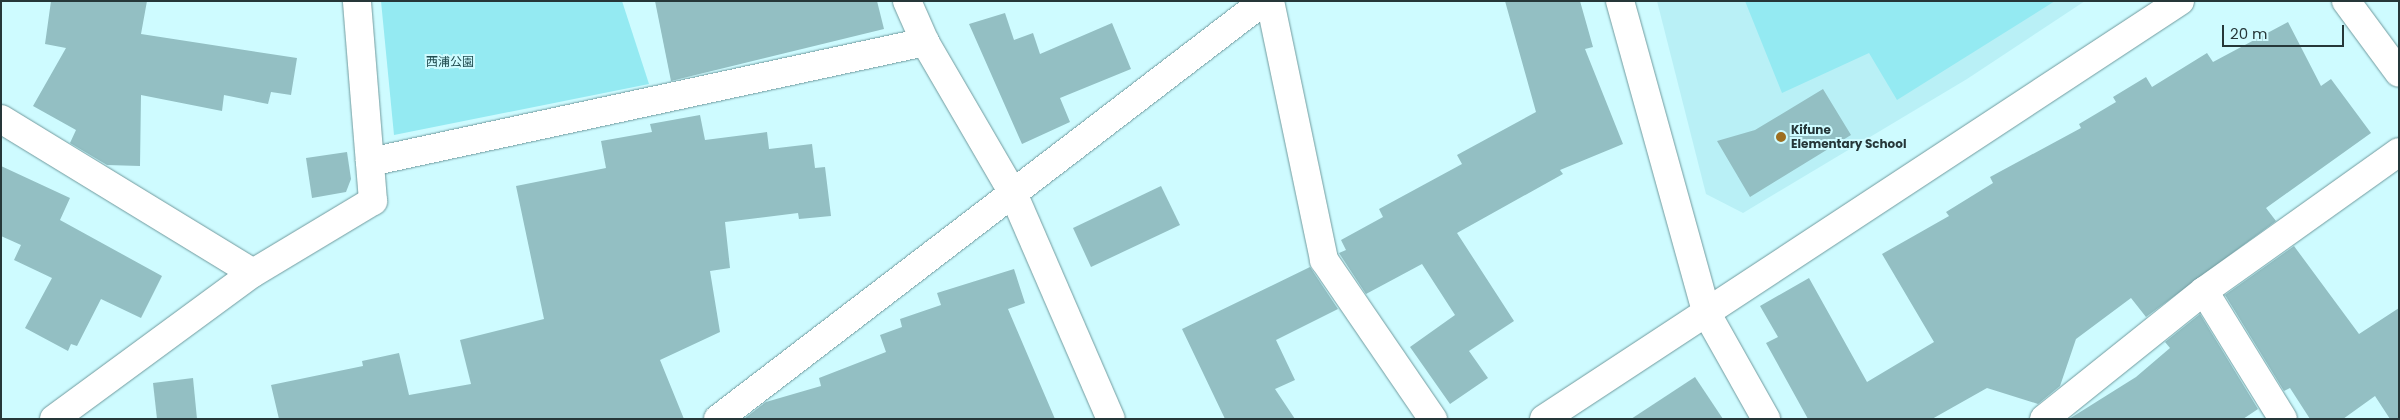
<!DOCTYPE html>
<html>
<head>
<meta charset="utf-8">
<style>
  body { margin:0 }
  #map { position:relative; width:2400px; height:420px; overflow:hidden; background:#cefbff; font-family:Poppins,"Noto Sans JP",sans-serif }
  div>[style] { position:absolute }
  .built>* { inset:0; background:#b9f0f6 }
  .green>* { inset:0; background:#94eaf2 }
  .building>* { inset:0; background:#93bfc3 }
  .roads { filter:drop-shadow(0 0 1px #709a9e) drop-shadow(0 0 1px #709a9e) }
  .minor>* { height:28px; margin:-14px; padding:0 14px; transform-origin:14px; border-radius:14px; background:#fff }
  .dots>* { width:14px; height:14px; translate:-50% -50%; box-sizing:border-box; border:2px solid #cefbff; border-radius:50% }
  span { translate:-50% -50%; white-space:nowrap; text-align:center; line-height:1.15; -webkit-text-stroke:4px #cefbff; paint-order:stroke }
  .park-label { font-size:12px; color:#204c50 }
  .poi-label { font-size:12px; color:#263739; font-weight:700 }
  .left { translate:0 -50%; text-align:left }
  .frame { position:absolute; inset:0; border:2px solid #263739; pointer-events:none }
  .scale { position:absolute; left:2222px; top:25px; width:122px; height:22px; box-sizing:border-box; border:2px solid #263739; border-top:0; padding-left:6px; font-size:15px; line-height:18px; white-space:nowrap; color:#263739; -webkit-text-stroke:4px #cefbff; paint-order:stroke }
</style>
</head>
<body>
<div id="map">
  <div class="built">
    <i style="clip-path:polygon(1657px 1px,2085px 1px,1967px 79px,1743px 213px,1706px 194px)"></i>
  </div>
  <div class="green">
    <i style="clip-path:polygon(381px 1px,622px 1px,649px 84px,394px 135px)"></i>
    <i style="clip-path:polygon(1745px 1px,2055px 1px,1897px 100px,1869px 53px,1782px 93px)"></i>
  </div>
  <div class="building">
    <i style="clip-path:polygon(51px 1px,147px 1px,141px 34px,297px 58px,291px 95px,271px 92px,268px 104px,224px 95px,222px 111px,141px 95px,140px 166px,107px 165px,70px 143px,76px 130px,33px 106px,66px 48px,45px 44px)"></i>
    <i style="clip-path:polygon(655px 1px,877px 1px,884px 29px,671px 81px)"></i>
    <i style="clip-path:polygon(1505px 1px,1580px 1px,1593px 47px,1585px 49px,1623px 144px,1560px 170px,1563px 174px,1457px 233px,1514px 321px,1469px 351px,1488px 378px,1450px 404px,1410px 347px,1455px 315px,1422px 264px,1366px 294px,1339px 253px,1346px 250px,1341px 240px,1383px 217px,1379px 209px,1462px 164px,1457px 155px,1536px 112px)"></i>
    <i style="clip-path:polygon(1005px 13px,1014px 40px,1033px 33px,1040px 54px,1112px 23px,1131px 69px,1060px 98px,1070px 122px,1022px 144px,969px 24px)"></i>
    <i style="clip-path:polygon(2288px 22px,2321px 86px,2331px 79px,2371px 133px,2266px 208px,2276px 221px,2146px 317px,2131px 298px,2076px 339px,2060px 386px,2038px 404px,1987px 388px,1932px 419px,1808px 419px,1766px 343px,1778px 337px,1760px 306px,1809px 278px,1867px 382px,1934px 342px,1882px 254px,1949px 216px,1946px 212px,1993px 183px,1990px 177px,2081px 128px,2079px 124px,2116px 102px,2113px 97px,2146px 77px,2152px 87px,2207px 53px,2213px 62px)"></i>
    <i style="clip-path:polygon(1823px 89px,1851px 135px,1750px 197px,1717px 141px,1755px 130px)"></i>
    <i style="clip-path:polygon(700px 115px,705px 140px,767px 132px,769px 149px,812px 144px,815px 168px,825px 167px,831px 216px,799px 219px,798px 213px,725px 222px,730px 268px,710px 271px,720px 332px,660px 360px,684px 419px,279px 419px,271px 385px,363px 366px,362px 361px,399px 353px,409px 395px,471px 384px,460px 340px,544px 319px,516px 186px,606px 168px,601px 141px,652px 132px,650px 124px)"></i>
    <i style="clip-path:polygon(347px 152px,351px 179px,346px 192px,312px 198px,306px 158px)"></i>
    <i style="clip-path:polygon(1px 166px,70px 198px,60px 220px,162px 276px,141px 318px,101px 299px,77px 346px,71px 344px,68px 351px,25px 328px,52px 278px,14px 260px,21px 245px,1px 236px)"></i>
    <i style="clip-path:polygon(1161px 186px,1180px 225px,1091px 267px,1073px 228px)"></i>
    <i style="clip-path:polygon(2294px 246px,2359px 334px,2399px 308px,2399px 419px,2390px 419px,2375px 396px,2343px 419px,2310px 419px,2290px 388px,2284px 391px,2225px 295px)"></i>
    <i style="clip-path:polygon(1310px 267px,1338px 309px,1276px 340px,1295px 380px,1275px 389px,1295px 419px,1225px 419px,1182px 329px)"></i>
    <i style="clip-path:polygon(1014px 269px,1025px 303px,1008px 309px,1055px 419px,744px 419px,766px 402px,821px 386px,819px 378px,886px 352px,880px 335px,902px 327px,900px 319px,941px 305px,937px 293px)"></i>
    <i style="clip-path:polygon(2200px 314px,2258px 409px,2243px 419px,2069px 419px,2136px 377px,2170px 348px,2165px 342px)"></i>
    <i style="clip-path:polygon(1695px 377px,1723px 419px,1631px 419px)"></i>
    <i style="clip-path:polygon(193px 378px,197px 419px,157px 419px,153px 383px)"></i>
  </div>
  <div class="roads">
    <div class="minor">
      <i style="left:907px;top:1px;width:45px;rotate:66.3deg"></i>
      <i style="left:925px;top:42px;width:175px;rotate:59.8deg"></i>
      <i style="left:1013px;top:193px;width:246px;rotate:66.6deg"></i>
      <i style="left:1270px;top:1px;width:265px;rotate:78.2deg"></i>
      <i style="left:1324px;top:260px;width:193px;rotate:55.6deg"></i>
      <i style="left:1620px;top:1px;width:323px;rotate:74.5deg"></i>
      <i style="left:1706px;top:312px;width:123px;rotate:60.7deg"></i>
      <i style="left:2346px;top:1px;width:89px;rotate:53.6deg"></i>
      <i style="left:1px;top:119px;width:295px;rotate:31.4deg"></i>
      <i style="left:370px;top:162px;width:568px;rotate:-12.2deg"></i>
      <i style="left:2204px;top:291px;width:150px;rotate:58.3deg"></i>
      <i style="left:54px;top:419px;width:247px;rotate:-36.3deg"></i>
      <i style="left:253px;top:273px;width:140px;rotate:-31deg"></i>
      <i style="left:373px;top:201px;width:201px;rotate:-94.6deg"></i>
      <i style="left:718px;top:419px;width:688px;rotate:-37.44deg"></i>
      <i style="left:1544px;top:419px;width:761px;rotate:-33.31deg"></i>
      <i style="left:2044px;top:419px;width:205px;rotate:-38.7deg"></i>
      <i style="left:2204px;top:291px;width:239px;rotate:-35.5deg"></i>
    </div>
  </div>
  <div class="dots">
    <i style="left:1781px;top:137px;background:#9e6f21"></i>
  </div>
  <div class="park-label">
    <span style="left:450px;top:62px">西浦公園</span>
  </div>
  <div class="poi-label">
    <span class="left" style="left:1791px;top:137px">Kifune<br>Elementary School</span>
  </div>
  <div class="frame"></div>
  <div class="scale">20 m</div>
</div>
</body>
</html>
